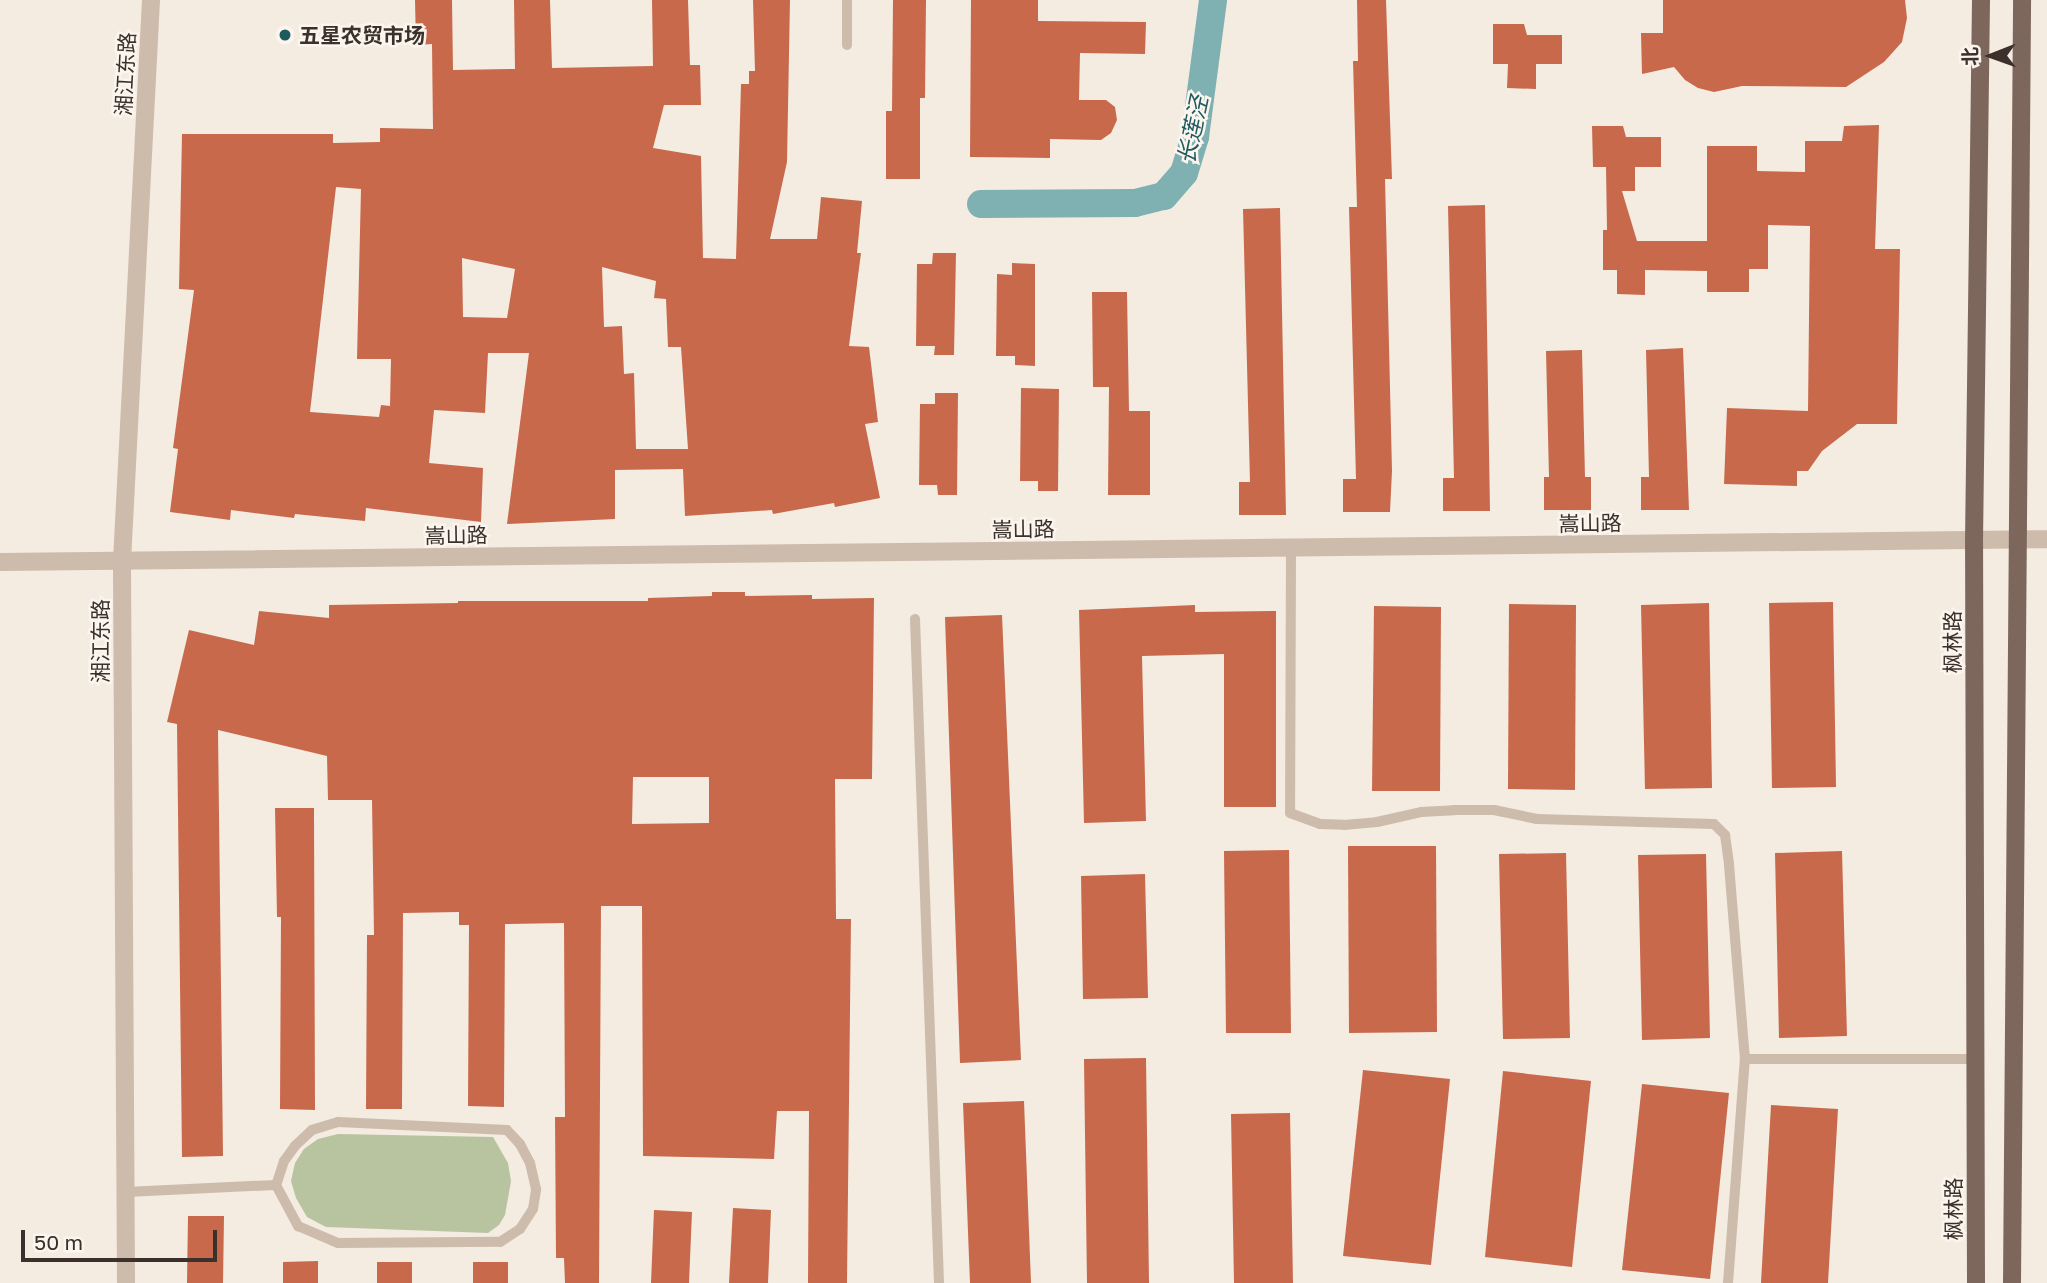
<!DOCTYPE html>
<html>
<head>
<meta charset="utf-8">
<style>
  body { margin:0 }
  #map { position:relative; width:2047px; height:1283px; overflow:hidden; background:#f4ebe1; font-family:"Golos Text","Noto Sans SC",sans-serif }
  div>[style] { position:absolute }
  .green>* { inset:0; background:#b8c4a0 }
  .canal>* { height:28px; margin:-14px; padding:0 14px; transform-origin:14px; border-radius:14px; background:#7fb0b2 }
  .building>* { inset:0; background:#c8694b }
  .service>* { height:10px; margin:-5px; padding:0 5px; transform-origin:5px; border-radius:5px; background:#cdbbac }
  .tertiary>* { height:18px; margin:-9px; padding:0 9px; transform-origin:9px; border-radius:9px; background:#cdbbac }
  .primary>* { height:18px; margin:-9px; padding:0 9px; transform-origin:9px; border-radius:9px; background:#7d675c }
  .dots>* { width:19px; height:19px; translate:-50% -50%; box-sizing:border-box; border:4px solid #fbf5ee; border-radius:50% }
  span { translate:-50% -50%; white-space:nowrap; text-align:center; line-height:1.15; -webkit-text-stroke:5px #fbf5ee; paint-order:stroke }
  .poi-label { font-size:21px; color:#3b302b; font-weight:700 }
  .left { translate:0 -50%; text-align:left }
  .street-label { font-size:21px; color:#3b302b }
  .water-label { font-size:23px; color:#1f5a5e; font-style:italic }
  .north { position:absolute; left:1956px; top:21px; width:70px; height:70px; -webkit-text-stroke:5px #fbf5ee; paint-order:stroke; rotate:269deg; font-size:19px; font-weight:700; line-height:28px; text-align:center; color:#3b302b }
  .north::after { content:''; display:block; margin:auto; width:24px; height:32px; background:#3b302b; clip-path:polygon(50% 0,100% 100%,50% 72%,0 100%) }
  .scale { position:absolute; left:21px; top:1230px; width:196px; height:32px; box-sizing:border-box; border:4px solid #3b302b; border-top:0; padding-left:9px; font-size:21px; line-height:24px; white-space:nowrap; color:#3b302b; -webkit-text-stroke:5px #fbf5ee; paint-order:stroke }
</style>
</head>
<body>
<div id="map">
  <div class="green">
    <i style="clip-path:polygon(338px 1134px,493px 1137px,508px 1163px,511px 1181px,505px 1215px,499px 1225px,488px 1233px,326px 1227px,307px 1217px,296px 1198px,291px 1181px,295px 1163px,304px 1149px,318px 1139px)"></i>
  </div>
  <div class="canal">
    <i style="left:981px;top:204px;width:154px;rotate:-0.4deg"></i>
    <i style="left:1135px;top:203px;width:30px;rotate:-14deg"></i>
    <i style="left:1164px;top:196px;width:30px;rotate:-49deg"></i>
    <i style="left:1184px;top:173px;width:38px;rotate:-73deg"></i>
    <i style="left:1195px;top:137px;width:138px;rotate:-82.5deg"></i>
  </div>
  <div class="building">
    <i style="clip-path:polygon(evenodd,415px 0,452px 0,453px 70px,515px 69px,514px 0,550px 0,552px 68px,653px 66px,652px 0,688px 0,690px 65px,700px 65px,701px 105px,664px 105px,653px 148px,701px 156px,703px 258px,736px 259px,741px 84px,749px 84px,749px 71px,755px 71px,753px 0,790px 0,787px 162px,770px 239px,817px 239px,821px 197px,862px 201px,857px 253px,861px 253px,849px 346px,869px 347px,878px 422px,865px 424px,880px 498px,835px 507px,834px 503px,773px 514px,772px 510px,685px 516px,683px 469px,615px 470px,615px 519px,507px 524px,529px 353px,488px 353px,485px 413px,434px 410px,429px 463px,483px 468px,481px 522px,366px 508px,365px 521px,295px 514px,294px 518px,231px 510px,230px 520px,170px 512px,178px 449px,173px 448px,194px 290px,179px 289px,182px 134px,333px 134px,333px 143px,380px 142px,380px 128px,433px 129px,432px 44px,416px 45px,415px 0,336px 187px,361px 189px,357px 359px,391px 359px,390px 406px,381px 405px,379px 417px,310px 412px,336px 187px,415px 0,462px 258px,515px 269px,507px 318px,463px 317px,462px 258px,415px 0,602px 267px,656px 281px,654px 298px,666px 299px,668px 347px,681px 347px,688px 449px,636px 449px,634px 373px,624px 374px,622px 326px,604px 327px,602px 267px)"></i>
    <i style="clip-path:polygon(893px 0,926px 0,925px 98px,920px 98px,920px 179px,886px 179px,886px 111px,892px 111px)"></i>
    <i style="clip-path:polygon(971px 0,1038px 0,1038px 21px,1146px 22px,1145px 54px,1080px 53px,1079px 100px,1106px 100px,1115px 107px,1117px 120px,1111px 133px,1101px 140px,1050px 139px,1050px 158px,970px 157px)"></i>
    <i style="clip-path:polygon(1357px 0,1386px 0,1392px 179px,1385px 179px,1392px 471px,1390px 512px,1343px 512px,1343px 479px,1356px 479px,1349px 207px,1357px 207px,1353px 61px,1358px 61px)"></i>
    <i style="clip-path:polygon(1663px 0,1905px 0,1907px 18px,1902px 42px,1884px 62px,1846px 87px,1742px 86px,1714px 92px,1698px 88px,1685px 80px,1674px 67px,1642px 74px,1641px 33px,1663px 33px)"></i>
    <i style="clip-path:polygon(1493px 24px,1524px 24px,1527px 35px,1562px 35px,1562px 64px,1536px 64px,1536px 89px,1507px 88px,1508px 64px,1493px 64px)"></i>
    <i style="clip-path:polygon(1879px 125px,1875px 249px,1900px 249px,1897px 424px,1857px 424px,1822px 451px,1808px 471px,1797px 471px,1797px 486px,1724px 484px,1727px 408px,1808px 411px,1810px 226px,1768px 225px,1768px 269px,1749px 269px,1749px 292px,1707px 292px,1707px 271px,1645px 270px,1645px 295px,1617px 294px,1617px 270px,1603px 270px,1603px 230px,1607px 230px,1606px 167px,1593px 167px,1592px 126px,1623px 126px,1626px 137px,1661px 137px,1661px 167px,1635px 167px,1635px 191px,1622px 191px,1637px 241px,1707px 241px,1707px 146px,1757px 146px,1757px 171px,1805px 172px,1805px 141px,1842px 141px,1844px 126px)"></i>
    <i style="clip-path:polygon(1485px 205px,1490px 511px,1443px 511px,1443px 478px,1454px 478px,1448px 206px)"></i>
    <i style="clip-path:polygon(1280px 208px,1286px 515px,1239px 515px,1239px 482px,1250px 482px,1243px 209px)"></i>
    <i style="clip-path:polygon(933px 253px,956px 253px,954px 355px,934px 355px,935px 346px,916px 346px,917px 264px,932px 264px)"></i>
    <i style="clip-path:polygon(1012px 263px,1035px 264px,1035px 366px,1015px 365px,1015px 356px,996px 356px,997px 274px,1012px 275px)"></i>
    <i style="clip-path:polygon(1092px 292px,1127px 292px,1129px 411px,1150px 411px,1150px 495px,1108px 495px,1109px 387px,1093px 387px)"></i>
    <i style="clip-path:polygon(1683px 348px,1689px 510px,1641px 510px,1641px 477px,1649px 477px,1646px 350px)"></i>
    <i style="clip-path:polygon(1582px 350px,1585px 477px,1591px 477px,1591px 510px,1544px 510px,1544px 477px,1549px 477px,1546px 351px)"></i>
    <i style="clip-path:polygon(1021px 388px,1059px 389px,1058px 491px,1038px 491px,1038px 481px,1020px 481px)"></i>
    <i style="clip-path:polygon(935px 393px,958px 393px,957px 495px,938px 495px,937px 485px,919px 485px,920px 404px,935px 404px)"></i>
    <i style="clip-path:polygon(evenodd,712px 592px,745px 592px,745px 596px,812px 595px,812px 599px,874px 598px,872px 779px,835px 779px,836px 919px,851px 919px,847px 1283px,808px 1283px,809px 1111px,777px 1111px,774px 1159px,643px 1156px,642px 906px,601px 906px,599px 1283px,565px 1283px,564px 1258px,556px 1258px,555px 1117px,565px 1117px,564px 923px,505px 924px,504px 1107px,468px 1106px,469px 925px,459px 925px,459px 912px,403px 913px,402px 1109px,366px 1109px,367px 935px,374px 935px,372px 800px,328px 800px,327px 756px,218px 730px,223px 1156px,182px 1157px,177px 724px,167px 722px,189px 630px,254px 645px,259px 611px,329px 618px,329px 605px,458px 603px,458px 601px,648px 601px,648px 598px,712px 596px,712px 592px,633px 777px,709px 777px,709px 823px,632px 824px,633px 777px)"></i>
    <i style="clip-path:polygon(1833px 602px,1836px 787px,1772px 788px,1769px 603px)"></i>
    <i style="clip-path:polygon(1709px 603px,1712px 788px,1645px 789px,1641px 605px)"></i>
    <i style="clip-path:polygon(1509px 604px,1576px 605px,1575px 790px,1508px 789px)"></i>
    <i style="clip-path:polygon(1195px 605px,1195px 612px,1276px 611px,1276px 807px,1224px 807px,1224px 654px,1142px 656px,1146px 821px,1084px 823px,1079px 610px)"></i>
    <i style="clip-path:polygon(1374px 606px,1441px 607px,1440px 791px,1372px 791px)"></i>
    <i style="clip-path:polygon(1002px 615px,1021px 1060px,960px 1063px,945px 617px)"></i>
    <i style="clip-path:polygon(275px 808px,314px 808px,315px 1110px,280px 1109px,281px 917px,277px 917px)"></i>
    <i style="clip-path:polygon(1348px 846px,1436px 846px,1437px 1032px,1349px 1033px)"></i>
    <i style="clip-path:polygon(1289px 850px,1291px 1033px,1226px 1033px,1224px 851px)"></i>
    <i style="clip-path:polygon(1842px 851px,1847px 1036px,1779px 1038px,1775px 853px)"></i>
    <i style="clip-path:polygon(1566px 853px,1570px 1038px,1503px 1039px,1499px 854px)"></i>
    <i style="clip-path:polygon(1706px 854px,1710px 1038px,1642px 1040px,1638px 855px)"></i>
    <i style="clip-path:polygon(1145px 874px,1148px 998px,1083px 999px,1081px 876px)"></i>
    <i style="clip-path:polygon(1146px 1058px,1149px 1283px,1087px 1283px,1084px 1059px)"></i>
    <i style="clip-path:polygon(1363px 1070px,1450px 1079px,1431px 1265px,1343px 1256px)"></i>
    <i style="clip-path:polygon(1503px 1071px,1591px 1081px,1572px 1267px,1485px 1257px)"></i>
    <i style="clip-path:polygon(1642px 1084px,1729px 1093px,1710px 1279px,1622px 1270px)"></i>
    <i style="clip-path:polygon(1024px 1101px,1031px 1283px,970px 1283px,963px 1103px)"></i>
    <i style="clip-path:polygon(1771px 1105px,1838px 1109px,1828px 1283px,1761px 1283px)"></i>
    <i style="clip-path:polygon(1290px 1113px,1293px 1283px,1234px 1283px,1231px 1114px)"></i>
    <i style="clip-path:polygon(733px 1208px,771px 1210px,768px 1283px,729px 1283px)"></i>
    <i style="clip-path:polygon(654px 1210px,692px 1212px,689px 1283px,651px 1283px)"></i>
    <i style="clip-path:polygon(188px 1216px,224px 1216px,223px 1283px,187px 1283px)"></i>
    <i style="clip-path:polygon(318px 1261px,318px 1283px,283px 1283px,283px 1262px)"></i>
    <i style="clip-path:polygon(377px 1262px,412px 1262px,412px 1283px,377px 1283px)"></i>
    <i style="clip-path:polygon(473px 1262px,508px 1262px,508px 1283px,473px 1283px)"></i>
  </div>
  <div class="service">
    <i style="left:847px;top:0;width:45px;rotate:90deg"></i>
    <i style="left:1291px;top:549px;width:264px;rotate:90.2deg"></i>
    <i style="left:1290px;top:813px;width:32px;rotate:20deg"></i>
    <i style="left:1320px;top:824px;width:24px;rotate:2deg"></i>
    <i style="left:1344px;top:825px;width:33px;rotate:-5deg"></i>
    <i style="left:1377px;top:822px;width:45px;rotate:-12.8deg"></i>
    <i style="left:1421px;top:812px;width:33px;rotate:-3deg"></i>
    <i style="left:1454px;top:810px;width:40px"></i>
    <i style="left:1494px;top:810px;width:44px;rotate:11.8deg"></i>
    <i style="left:1537px;top:819px;width:177px;rotate:1.6deg"></i>
    <i style="left:1714px;top:824px;width:16px;rotate:45deg"></i>
    <i style="left:1725px;top:835px;width:30px;rotate:82deg"></i>
    <i style="left:1729px;top:865px;width:195px;rotate:85.3deg"></i>
    <i style="left:915px;top:619px;width:664px;rotate:87.93deg"></i>
    <i style="left:126px;top:1192px;width:150px;rotate:-2.7deg"></i>
    <i style="left:276px;top:1185px;width:47px;rotate:61.8deg"></i>
    <i style="left:298px;top:1226px;width:43px;rotate:23deg"></i>
    <i style="left:338px;top:1243px;width:162px;rotate:-0.4deg"></i>
    <i style="left:500px;top:1242px;width:24px;rotate:-33deg"></i>
    <i style="left:520px;top:1229px;width:24px;rotate:-57deg"></i>
    <i style="left:533px;top:1209px;width:20px;rotate:-81deg"></i>
    <i style="left:536px;top:1189px;width:27px;rotate:-103deg"></i>
    <i style="left:530px;top:1163px;width:21px;rotate:-118deg"></i>
    <i style="left:520px;top:1144px;width:19px;rotate:-133deg"></i>
    <i style="left:507px;top:1130px;width:169px;rotate:-177.3deg"></i>
    <i style="left:338px;top:1122px;width:27px;rotate:163deg"></i>
    <i style="left:312px;top:1130px;width:23px;rotate:137deg"></i>
    <i style="left:295px;top:1146px;width:19px;rotate:126deg"></i>
    <i style="left:284px;top:1161px;width:25px;rotate:108deg"></i>
    <i style="left:1728px;top:1283px;width:225px;rotate:-85.7deg"></i>
    <i style="left:1745px;top:1059px;width:230px"></i>
  </div>
  <div class="tertiary">
    <i style="left:0;top:562px;width:2047px;rotate:-0.64deg"></i>
    <i style="left:126px;top:1283px;width:722px;rotate:-90.32deg"></i>
    <i style="left:122px;top:561px;width:562px;rotate:-87.04deg"></i>
  </div>
  <div class="primary">
    <i style="left:1976px;top:1283px;width:741px;rotate:-90.15deg"></i>
    <i style="left:1974px;top:542px;width:542px;rotate:-89.26deg"></i>
    <i style="left:2012px;top:1283px;width:1283px;rotate:-89.55deg"></i>
  </div>
  <div class="dots">
    <i style="left:285px;top:35px;background:#1f5a5e"></i>
  </div>
  <div class="poi-label">
    <span class="left" style="left:299px;top:35px">五星农贸市场</span>
  </div>
  <div class="street-label">
    <span style="left:125px;top:74px;rotate:-87deg">湘江东路</span>
    <span style="left:1590px;top:523px;rotate:-1deg">嵩山路</span>
    <span style="left:1023px;top:529px;rotate:-1deg">嵩山路</span>
    <span style="left:456px;top:535px;rotate:-1deg">嵩山路</span>
    <span style="left:100px;top:641px;rotate:-90deg">湘江东路</span>
    <span style="left:1952px;top:642px;rotate:-90deg">枫林路</span>
    <span style="left:1953px;top:1209px;rotate:-90deg">枫林路</span>
  </div>
  <div class="water-label">
    <span style="left:1192px;top:130px;rotate:-78deg">长莲泾</span>
  </div>
  <div class="north">北</div>
  <div class="scale">50 m</div>
</div>
</body>
</html>
